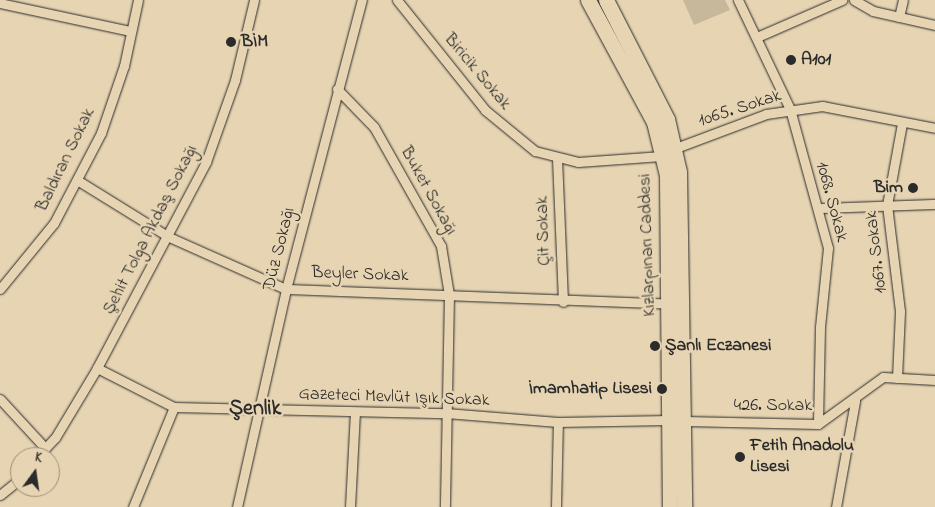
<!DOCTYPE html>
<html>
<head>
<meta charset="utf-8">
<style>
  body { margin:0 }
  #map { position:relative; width:935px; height:507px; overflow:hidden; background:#e6d4b2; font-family:"Indie Flower",sans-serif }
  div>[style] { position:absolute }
  .green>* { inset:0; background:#c7b89c }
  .roads { filter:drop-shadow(0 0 1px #2b2b2b) drop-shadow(0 0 1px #2b2b2b) }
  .minor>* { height:9px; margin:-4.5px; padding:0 4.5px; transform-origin:4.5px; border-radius:4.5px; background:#e6d4b2 }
  .primary>* { height:15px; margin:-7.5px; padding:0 7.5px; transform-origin:7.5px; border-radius:7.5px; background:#e6d4b2 }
  .dots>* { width:14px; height:14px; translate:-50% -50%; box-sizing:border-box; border:2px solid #e6d4b2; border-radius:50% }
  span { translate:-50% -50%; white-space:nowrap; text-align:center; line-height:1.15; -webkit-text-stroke:5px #e6d4b2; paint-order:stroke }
  .poi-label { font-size:18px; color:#2b2b2b; font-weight:700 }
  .left { translate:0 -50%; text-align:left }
  .right { translate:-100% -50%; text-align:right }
  .street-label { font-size:18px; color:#2b2b2b }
  .district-label { font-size:22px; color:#2b2b2b; font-weight:700 }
  .north { position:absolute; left:10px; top:447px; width:50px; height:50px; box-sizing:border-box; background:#e6d4b2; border:1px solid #9b907c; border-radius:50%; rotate:14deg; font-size:14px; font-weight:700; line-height:20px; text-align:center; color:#2b2b2b }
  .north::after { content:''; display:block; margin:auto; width:18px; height:22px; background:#2b2b2b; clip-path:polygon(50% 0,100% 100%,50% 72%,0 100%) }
</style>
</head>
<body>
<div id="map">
  <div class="green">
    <i style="clip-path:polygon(683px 0,725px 0,730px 10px,694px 25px)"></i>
  </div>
  <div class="roads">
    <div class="minor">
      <i style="left:397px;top:0;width:141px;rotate:51.3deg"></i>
      <i style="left:485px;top:110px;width:65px;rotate:39.4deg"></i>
      <i style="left:535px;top:151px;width:44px;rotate:14.3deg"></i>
      <i style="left:578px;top:162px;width:84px;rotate:-4.1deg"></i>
      <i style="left:738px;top:0;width:121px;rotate:64.5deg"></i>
      <i style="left:790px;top:109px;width:144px;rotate:74.7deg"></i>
      <i style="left:828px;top:248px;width:79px;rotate:95.8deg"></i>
      <i style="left:820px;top:327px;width:97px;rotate:91.2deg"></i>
      <i style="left:854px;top:0;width:22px;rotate:30deg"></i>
      <i style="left:873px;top:11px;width:64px;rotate:12.7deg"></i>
      <i style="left:0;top:3px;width:134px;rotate:12.1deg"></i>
      <i style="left:899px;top:17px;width:17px;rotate:-77deg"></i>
      <i style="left:757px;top:37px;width:93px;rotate:-23.5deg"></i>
      <i style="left:337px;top:89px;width:53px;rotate:45.8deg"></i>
      <i style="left:374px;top:127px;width:137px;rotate:60.6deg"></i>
      <i style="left:441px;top:246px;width:50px;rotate:80.7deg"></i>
      <i style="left:449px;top:295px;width:212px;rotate:91.1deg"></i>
      <i style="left:673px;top:149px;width:99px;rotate:-20.6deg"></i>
      <i style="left:766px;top:114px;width:57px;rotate:-8.1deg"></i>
      <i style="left:822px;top:106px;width:115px;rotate:11deg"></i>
      <i style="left:557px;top:158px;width:144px;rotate:87.6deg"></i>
      <i style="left:77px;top:180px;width:108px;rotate:31.8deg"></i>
      <i style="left:169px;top:237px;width:128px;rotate:24deg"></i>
      <i style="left:286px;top:289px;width:382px;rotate:2.2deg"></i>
      <i style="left:819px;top:208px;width:116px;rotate:-2deg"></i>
      <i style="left:0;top:289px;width:85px;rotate:-50.7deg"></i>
      <i style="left:54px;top:223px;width:102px;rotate:-62.4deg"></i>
      <i style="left:101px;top:133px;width:71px;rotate:-71.1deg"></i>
      <i style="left:124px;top:66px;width:67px;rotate:-78deg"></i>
      <i style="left:97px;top:368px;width:86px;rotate:26.9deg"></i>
      <i style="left:174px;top:407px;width:272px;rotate:1.3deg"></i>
      <i style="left:446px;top:413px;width:112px;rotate:4.6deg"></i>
      <i style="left:558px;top:422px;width:111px;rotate:-1deg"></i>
      <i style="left:897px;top:378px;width:67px;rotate:-87.4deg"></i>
      <i style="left:900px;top:311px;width:107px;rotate:-97deg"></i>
      <i style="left:887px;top:205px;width:83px;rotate:-79.6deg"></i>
      <i style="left:0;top:399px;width:67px;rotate:47.4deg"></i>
      <i style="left:685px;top:421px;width:133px;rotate:1.3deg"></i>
      <i style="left:818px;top:424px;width:80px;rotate:-35.9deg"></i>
      <i style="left:883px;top:377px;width:52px;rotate:3.3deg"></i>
      <i style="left:37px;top:457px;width:26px;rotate:-47deg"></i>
      <i style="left:55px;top:438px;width:82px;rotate:-59deg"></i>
      <i style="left:97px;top:368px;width:233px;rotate:-62.1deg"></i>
      <i style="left:206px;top:162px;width:87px;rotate:-70.5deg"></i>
      <i style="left:235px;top:80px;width:82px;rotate:-76.6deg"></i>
      <i style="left:0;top:495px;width:26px;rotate:-39deg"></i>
      <i style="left:133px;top:507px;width:108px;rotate:-67.7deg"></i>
      <i style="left:237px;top:507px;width:223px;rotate:-77.3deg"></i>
      <i style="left:286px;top:289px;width:299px;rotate:-75.3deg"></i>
      <i style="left:350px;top:507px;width:95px;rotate:-87deg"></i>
      <i style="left:556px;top:507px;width:85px;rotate:-88.7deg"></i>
      <i style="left:836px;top:507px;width:108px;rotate:-79.8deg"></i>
    </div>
    <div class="primary">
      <i style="left:588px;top:0;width:139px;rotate:61.6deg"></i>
      <i style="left:654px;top:122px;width:55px;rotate:76.2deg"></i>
      <i style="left:667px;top:175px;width:332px;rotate:89.5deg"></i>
      <i style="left:606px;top:0;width:134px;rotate:62.9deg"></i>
      <i style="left:667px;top:119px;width:54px;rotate:77.2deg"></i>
      <i style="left:679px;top:172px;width:335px;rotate:89.1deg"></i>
    </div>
  </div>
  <div class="dots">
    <i style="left:231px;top:42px;background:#2b2b2b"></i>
    <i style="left:791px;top:60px;background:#2b2b2b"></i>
    <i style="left:913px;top:188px;background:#2b2b2b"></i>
    <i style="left:655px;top:346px;background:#2b2b2b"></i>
    <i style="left:662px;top:389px;background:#2b2b2b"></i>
    <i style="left:740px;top:457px;background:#2b2b2b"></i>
  </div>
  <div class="poi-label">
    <span class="left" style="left:241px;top:42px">BİM</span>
    <span class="left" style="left:801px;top:60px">A101</span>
    <span class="right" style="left:903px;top:188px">Bim</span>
    <span class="left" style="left:665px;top:346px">Şanlı Eczanesi</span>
    <span class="right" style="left:652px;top:389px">İmamhatip Lisesi</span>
    <span class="left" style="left:750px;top:457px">Fetih Anadolu<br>Lisesi</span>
  </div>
  <div class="street-label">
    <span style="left:477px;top:72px;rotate:50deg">Biricik Sokak</span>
    <span style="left:740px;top:109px;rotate:-18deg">1065. Sokak</span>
    <span style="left:66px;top:160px;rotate:-64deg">Baldıran Sokak</span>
    <span style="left:428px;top:191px;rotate:61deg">Buket Sokağı</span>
    <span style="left:831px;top:202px;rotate:75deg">1068. Sokak</span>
    <span style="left:151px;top:230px;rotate:-63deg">Şehit Tolga Akdaş Sokağı</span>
    <span style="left:544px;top:231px;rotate:-92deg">Çit Sokak</span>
    <span style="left:648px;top:245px;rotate:-92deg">Kızlarpınarı Caddesi</span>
    <span style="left:280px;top:249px;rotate:-76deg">Düz Sokağı</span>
    <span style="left:877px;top:252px;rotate:-97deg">1067. Sokak</span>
    <span style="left:360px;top:275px;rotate:2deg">Beyler Sokak</span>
    <span style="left:394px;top:398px;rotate:2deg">Gazeteci Mevlüt Işık Sokak</span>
    <span style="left:773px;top:406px">426. Sokak</span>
  </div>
  <div class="district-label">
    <span style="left:255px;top:410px">Şenlik</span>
  </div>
  <div class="north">K</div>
</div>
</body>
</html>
